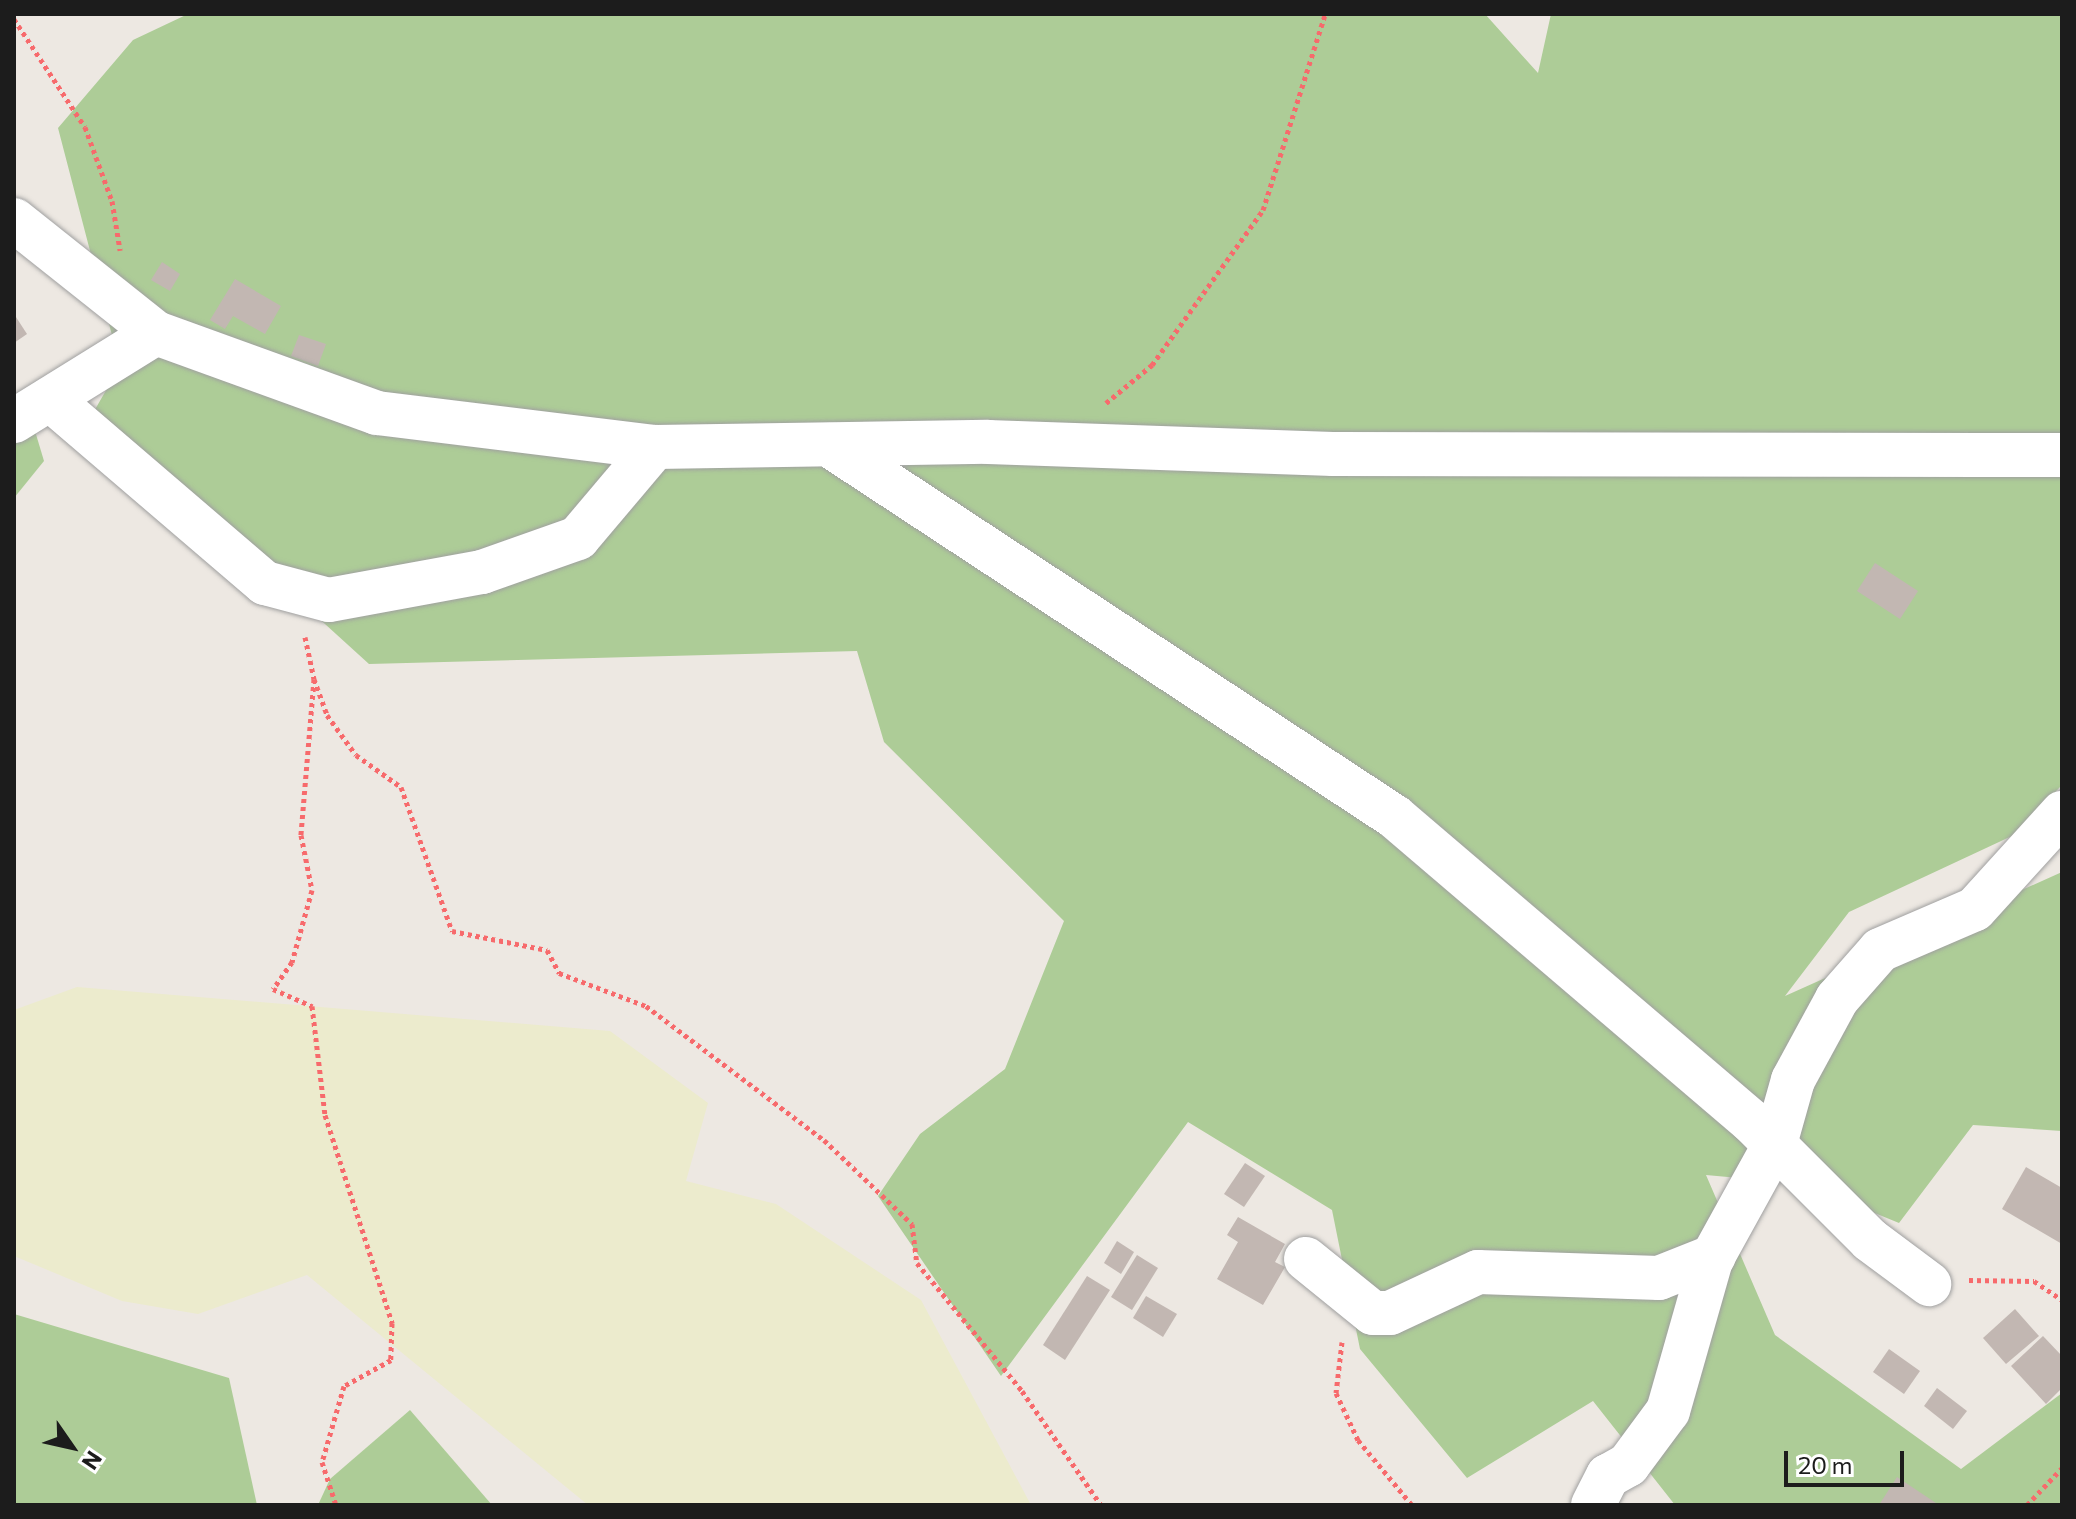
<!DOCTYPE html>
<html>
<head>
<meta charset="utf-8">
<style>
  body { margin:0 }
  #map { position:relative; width:2076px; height:1519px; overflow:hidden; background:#ede8e2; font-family:Commissioner,sans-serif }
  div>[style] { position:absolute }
  .farmland>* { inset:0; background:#ecebcd }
  .forest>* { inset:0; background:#adcc97 }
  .building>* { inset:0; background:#c2b7b2 }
  .path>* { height:5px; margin-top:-2.5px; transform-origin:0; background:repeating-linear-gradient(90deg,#f76a6c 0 4px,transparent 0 8px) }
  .roads { filter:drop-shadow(0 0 2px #a0a0a0) drop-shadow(0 0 2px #a0a0a0) }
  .minor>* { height:44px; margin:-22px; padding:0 22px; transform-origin:22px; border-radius:22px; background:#fff }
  span { translate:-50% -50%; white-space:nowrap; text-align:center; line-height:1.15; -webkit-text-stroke:6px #fff; paint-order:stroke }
  .frame { position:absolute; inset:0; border:16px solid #1c1c1c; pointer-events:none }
  .north { position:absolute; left:32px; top:1407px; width:80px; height:80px; -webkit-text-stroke:6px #fff; paint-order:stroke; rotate:124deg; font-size:22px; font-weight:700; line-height:32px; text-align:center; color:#1c1c1c }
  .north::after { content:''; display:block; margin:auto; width:28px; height:36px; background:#1c1c1c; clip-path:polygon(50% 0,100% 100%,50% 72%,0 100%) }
  .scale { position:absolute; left:1784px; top:1451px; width:120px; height:36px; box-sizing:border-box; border:4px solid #1c1c1c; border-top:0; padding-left:10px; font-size:24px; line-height:28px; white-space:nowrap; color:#1c1c1c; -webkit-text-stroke:6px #fff; paint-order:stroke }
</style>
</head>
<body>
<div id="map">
  <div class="farmland">
    <i style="clip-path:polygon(77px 987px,610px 1031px,708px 1103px,686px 1181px,776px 1204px,921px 1300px,1031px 1505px,588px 1505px,307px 1275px,198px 1314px,122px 1301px,14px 1256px,14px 1010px)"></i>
  </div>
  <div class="forest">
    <i style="clip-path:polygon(188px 14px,1485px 14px,1538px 73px,1551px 14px,2062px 14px,2062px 785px,2014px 835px,1849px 912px,1785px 996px,2062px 872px,2062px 1131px,1973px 1125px,1899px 1223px,1804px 1184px,1706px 1175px,1775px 1335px,1961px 1469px,2062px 1393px,2062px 1505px,1675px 1505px,1593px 1401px,1467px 1478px,1360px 1349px,1332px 1210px,1188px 1122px,1001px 1376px,878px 1196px,920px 1134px,1005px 1069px,1064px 921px,884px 742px,857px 651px,369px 664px,93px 413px,120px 366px,58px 128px,133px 40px)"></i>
    <i style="clip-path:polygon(29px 411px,44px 461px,14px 498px,14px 418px)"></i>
    <i style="clip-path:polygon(14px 1314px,229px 1378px,257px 1505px,14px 1505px)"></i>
    <i style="clip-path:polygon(410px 1410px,492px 1505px,318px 1505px,330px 1479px)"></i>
  </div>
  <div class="building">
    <i style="clip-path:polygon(162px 262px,180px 274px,170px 291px,151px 280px)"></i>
    <i style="clip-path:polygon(235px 279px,281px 306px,265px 334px,233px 316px,225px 329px,210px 320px)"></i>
    <i style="clip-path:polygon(14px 314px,27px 334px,14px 343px)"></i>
    <i style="clip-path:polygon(299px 335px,326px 344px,318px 366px,291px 356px)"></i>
    <i style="clip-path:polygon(1875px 563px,1918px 591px,1900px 619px,1857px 591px)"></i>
    <i style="clip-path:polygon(1245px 1163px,1265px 1176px,1244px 1207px,1224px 1194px)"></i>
    <i style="clip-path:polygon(2026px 1167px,2062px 1188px,2062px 1244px,2002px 1209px)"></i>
    <i style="clip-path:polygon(1238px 1217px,1285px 1244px,1275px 1262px,1285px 1267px,1263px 1305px,1217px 1279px,1238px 1242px,1227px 1235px)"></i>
    <i style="clip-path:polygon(1117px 1241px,1134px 1252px,1121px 1274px,1104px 1263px)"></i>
    <i style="clip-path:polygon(1137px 1255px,1158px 1268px,1132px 1310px,1111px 1297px)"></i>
    <i style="clip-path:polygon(1087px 1276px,1110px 1290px,1065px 1360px,1043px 1345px)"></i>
    <i style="clip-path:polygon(1146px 1296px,1177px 1314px,1163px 1337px,1133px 1318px)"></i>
    <i style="clip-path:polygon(2015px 1309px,2039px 1336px,2006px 1364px,1983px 1338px)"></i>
    <i style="clip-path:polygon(2043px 1336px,2062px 1356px,2062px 1388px,2046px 1404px,2011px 1366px)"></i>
    <i style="clip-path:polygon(1889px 1349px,1920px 1371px,1904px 1394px,1873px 1372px)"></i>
    <i style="clip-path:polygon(1937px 1388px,1967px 1411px,1953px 1429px,1924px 1406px)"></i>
    <i style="clip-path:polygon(1897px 1477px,1939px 1505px,1879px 1505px)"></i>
  </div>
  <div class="path">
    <i style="left:14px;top:19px;width:129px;rotate:56.7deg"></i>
    <i style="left:85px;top:127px;width:79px;rotate:70deg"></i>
    <i style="left:112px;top:201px;width:50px;rotate:80.7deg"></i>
    <i style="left:1106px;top:403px;width:60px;rotate:-39.6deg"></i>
    <i style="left:1152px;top:365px;width:191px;rotate:-54.4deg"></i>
    <i style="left:1263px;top:210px;width:206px;rotate:-72.4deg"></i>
    <i style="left:305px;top:637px;width:43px;rotate:77.9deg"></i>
    <i style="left:314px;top:679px;width:157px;rotate:94.8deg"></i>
    <i style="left:301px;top:835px;width:56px;rotate:78.7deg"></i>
    <i style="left:312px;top:890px;width:75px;rotate:105.5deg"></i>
    <i style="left:292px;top:962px;width:33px;rotate:125deg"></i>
    <i style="left:273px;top:989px;width:43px;rotate:23.6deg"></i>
    <i style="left:312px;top:1006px;width:110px;rotate:83.2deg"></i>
    <i style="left:325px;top:1115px;width:219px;rotate:72.1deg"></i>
    <i style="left:392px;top:1323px;width:37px;rotate:92deg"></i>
    <i style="left:391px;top:1360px;width:54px;rotate:151deg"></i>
    <i style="left:344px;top:1386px;width:79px;rotate:106.1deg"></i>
    <i style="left:322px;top:1462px;width:45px;rotate:72deg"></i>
    <i style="left:314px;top:679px;width:38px;rotate:70deg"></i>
    <i style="left:327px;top:715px;width:49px;rotate:54.1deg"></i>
    <i style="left:356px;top:755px;width:55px;rotate:35.4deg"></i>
    <i style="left:401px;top:787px;width:153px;rotate:70.5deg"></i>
    <i style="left:452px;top:931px;width:97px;rotate:11.3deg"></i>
    <i style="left:547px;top:950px;width:26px;rotate:62deg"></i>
    <i style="left:559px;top:973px;width:93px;rotate:20.8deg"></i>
    <i style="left:646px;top:1006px;width:223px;rotate:37deg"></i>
    <i style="left:824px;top:1140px;width:122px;rotate:43.7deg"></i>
    <i style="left:912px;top:1224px;width:39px;rotate:83deg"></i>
    <i style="left:917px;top:1263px;width:166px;rotate:50.6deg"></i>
    <i style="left:1022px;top:1391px;width:139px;rotate:55.3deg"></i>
    <i style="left:1969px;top:1280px;width:65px;rotate:0.9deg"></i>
    <i style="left:2034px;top:1281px;width:34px;rotate:34deg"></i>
    <i style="left:1342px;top:1342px;width:51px;rotate:96.7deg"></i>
    <i style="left:1336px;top:1393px;width:52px;rotate:64.9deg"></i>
    <i style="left:1358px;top:1440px;width:85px;rotate:50.3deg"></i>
    <i style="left:2027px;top:1505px;width:51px;rotate:-46.6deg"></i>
  </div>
  <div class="roads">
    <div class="minor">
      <i style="left:14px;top:220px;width:181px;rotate:38.5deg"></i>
      <i style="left:156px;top:333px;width:235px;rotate:19.9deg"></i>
      <i style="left:377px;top:413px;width:280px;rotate:7deg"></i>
      <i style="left:655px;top:447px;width:333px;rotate:-0.9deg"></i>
      <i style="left:988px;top:442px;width:345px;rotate:2deg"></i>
      <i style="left:1333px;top:454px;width:729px;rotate:0.08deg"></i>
      <i style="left:50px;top:399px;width:283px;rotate:40.6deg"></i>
      <i style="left:265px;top:583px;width:66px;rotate:14.9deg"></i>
      <i style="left:329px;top:600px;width:156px;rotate:-10.4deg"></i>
      <i style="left:482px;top:572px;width:102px;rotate:-19.5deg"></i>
      <i style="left:578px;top:538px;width:119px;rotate:-49.8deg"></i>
      <i style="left:14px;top:421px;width:167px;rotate:-31.8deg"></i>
      <i style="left:829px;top:445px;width:677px;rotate:33.31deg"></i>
      <i style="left:1395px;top:817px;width:468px;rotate:40.5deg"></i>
      <i style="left:1751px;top:1121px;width:168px;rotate:45deg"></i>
      <i style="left:1870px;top:1240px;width:74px;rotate:36.7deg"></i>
      <i style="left:1306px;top:1259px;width:86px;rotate:38.9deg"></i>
      <i style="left:1373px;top:1313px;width:17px"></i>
      <i style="left:1390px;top:1313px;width:97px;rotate:-25deg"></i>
      <i style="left:1478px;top:1272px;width:181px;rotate:1.9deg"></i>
      <i style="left:1659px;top:1278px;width:59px;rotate:-21.8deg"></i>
      <i style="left:1593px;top:1505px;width:33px;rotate:-63deg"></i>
      <i style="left:1608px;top:1476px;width:23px;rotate:-29deg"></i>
      <i style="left:1628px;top:1465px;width:67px;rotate:-53.5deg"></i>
      <i style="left:1668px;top:1411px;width:157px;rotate:-74.1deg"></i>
      <i style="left:1711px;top:1260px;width:132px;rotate:-61.1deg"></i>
      <i style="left:1775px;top:1144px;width:66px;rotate:-74.3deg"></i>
      <i style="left:1793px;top:1080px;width:92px;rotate:-61.5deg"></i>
      <i style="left:1837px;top:999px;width:65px;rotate:-48.7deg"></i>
      <i style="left:1880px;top:950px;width:103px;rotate:-23.3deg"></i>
      <i style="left:1975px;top:909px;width:130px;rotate:-47.8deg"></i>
    </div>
  </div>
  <div class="frame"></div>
  <div class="north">N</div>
  <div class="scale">20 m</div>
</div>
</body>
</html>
